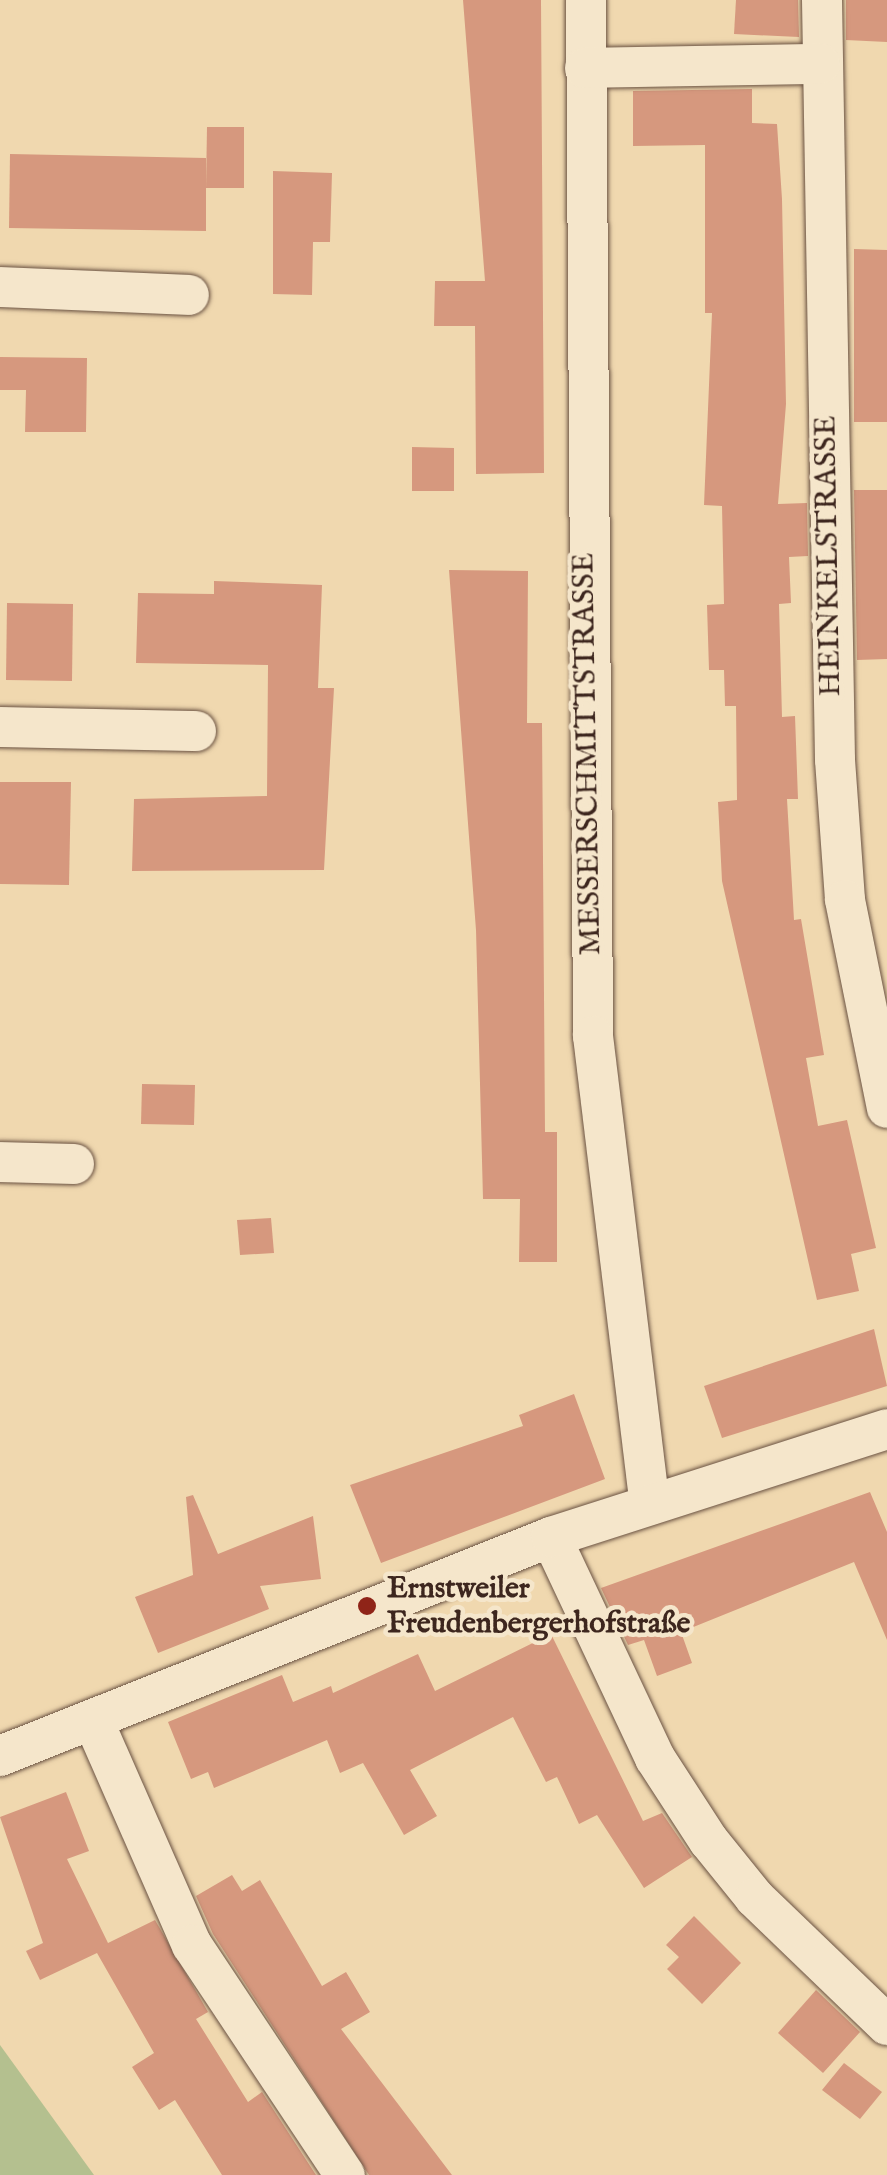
<!DOCTYPE html>
<html>
<head>
<meta charset="utf-8">
<style>
  body { margin:0 }
  #map { position:relative; width:887px; height:2175px; overflow:hidden; background:#f0d8af; font-family:"IM FELL English",serif }
  div>[style] { position:absolute }
  .green>* { inset:0; background:#b4c08f }
  .building>* { inset:0; background:#d6987e }
  .roads { filter:drop-shadow(0 0 2px #6a5242) drop-shadow(0 0 2px #6a5242) }
  .minor>* { height:40px; margin:-20px; padding:0 20px; transform-origin:20px; border-radius:20px; background:#f5e6cb }
  .dots>* { width:28px; height:28px; translate:-50% -50%; box-sizing:border-box; border:5px solid #f5e6cb; border-radius:50% }
  span { translate:-50% -50%; white-space:nowrap; text-align:center; line-height:1.15; -webkit-text-stroke:9px #f5e6cb; paint-order:stroke }
  .street-label { font-size:30px; color:#3d261e }
  .poi-label { font-size:30px; color:#3d261e; font-weight:700 }
  .left { translate:0 -50%; text-align:left }
</style>
</head>
<body>
<div id="map">
  <div class="green">
    <i style="clip-path:polygon(0 2045px,94px 2175px,0 2175px)"></i>
  </div>
  <div class="building">
    <i style="clip-path:polygon(463px 0,541px 0,544px 473px,476px 474px,475px 326px,434px 326px,435px 281px,485px 281px)"></i>
    <i style="clip-path:polygon(736px 0,798px 0,799px 37px,734px 34px)"></i>
    <i style="clip-path:polygon(846px 0,887px 0,887px 42px,846px 40px)"></i>
    <i style="clip-path:polygon(752px 89px,752px 123px,777px 124px,782px 199px,786px 404px,778px 504px,807px 503px,808px 556px,789px 557px,791px 603px,779px 604px,782px 717px,795px 716px,798px 799px,787px 799px,794px 920px,801px 919px,824px 1055px,806px 1058px,818px 1126px,847px 1120px,876px 1248px,851px 1254px,859px 1291px,817px 1300px,722px 881px,718px 802px,737px 800px,736px 706px,725px 706px,724px 670px,709px 670px,707px 605px,724px 604px,722px 506px,704px 505px,712px 313px,705px 313px,705px 145px,633px 146px,633px 91px)"></i>
    <i style="clip-path:polygon(207px 127px,244px 127px,244px 188px,206px 188px)"></i>
    <i style="clip-path:polygon(10px 154px,206px 158px,206px 231px,9px 228px)"></i>
    <i style="clip-path:polygon(273px 171px,332px 173px,330px 242px,313px 242px,312px 295px,273px 294px)"></i>
    <i style="clip-path:polygon(854px 249px,887px 250px,887px 422px,854px 422px)"></i>
    <i style="clip-path:polygon(0 357px,87px 358px,86px 432px,25px 432px,26px 390px,0 390px)"></i>
    <i style="clip-path:polygon(412px 447px,454px 448px,454px 491px,412px 491px)"></i>
    <i style="clip-path:polygon(854px 490px,887px 490px,887px 659px,857px 660px)"></i>
    <i style="clip-path:polygon(449px 570px,528px 571px,527px 723px,542px 723px,545px 1132px,557px 1132px,557px 1262px,519px 1262px,520px 1199px,483px 1199px,476px 930px)"></i>
    <i style="clip-path:polygon(214px 581px,322px 585px,318px 688px,334px 688px,324px 870px,132px 871px,134px 799px,267px 796px,268px 665px,136px 663px,138px 593px,214px 594px)"></i>
    <i style="clip-path:polygon(7px 603px,73px 604px,72px 681px,6px 680px)"></i>
    <i style="clip-path:polygon(0 782px,71px 782px,69px 885px,0 884px)"></i>
    <i style="clip-path:polygon(142px 1084px,195px 1085px,194px 1125px,141px 1124px)"></i>
    <i style="clip-path:polygon(271px 1218px,274px 1253px,240px 1255px,237px 1220px)"></i>
    <i style="clip-path:polygon(874px 1329px,887px 1386px,722px 1438px,704px 1386px)"></i>
    <i style="clip-path:polygon(574px 1394px,605px 1479px,381px 1563px,350px 1485px,523px 1426px,519px 1415px)"></i>
    <i style="clip-path:polygon(870px 1492px,887px 1532px,887px 1640px,854px 1562px,681px 1632px,692px 1663px,657px 1676px,644px 1640px,628px 1645px,601px 1588px)"></i>
    <i style="clip-path:polygon(193px 1495px,218px 1554px,313px 1516px,321px 1579px,260px 1586px,269px 1609px,158px 1653px,135px 1597px,193px 1575px,186px 1497px)"></i>
    <i style="clip-path:polygon(551px 1634px,643px 1821px,662px 1813px,692px 1857px,644px 1888px,597px 1815px,579px 1824px,557px 1777px,546px 1782px,513px 1717px,410px 1770px,437px 1816px,404px 1835px,363px 1763px,340px 1773px,327px 1740px,214px 1788px,208px 1772px,191px 1779px,168px 1722px,282px 1675px,293px 1702px,331px 1686px,333px 1693px,418px 1654px,435px 1691px)"></i>
    <i style="clip-path:polygon(66px 1792px,89px 1851px,67px 1859px,108px 1943px,155px 1920px,208px 2012px,196px 2019px,248px 2102px,262px 2092px,316px 2175px,222px 2175px,175px 2100px,159px 2110px,132px 2067px,154px 2053px,97px 1953px,40px 1980px,26px 1951px,43px 1943px,0 1817px)"></i>
    <i style="clip-path:polygon(232px 1875px,242px 1891px,260px 1880px,322px 1986px,346px 1972px,370px 2012px,341px 2029px,452px 2175px,369px 2175px,213px 1934px,196px 1896px)"></i>
    <i style="clip-path:polygon(694px 1916px,741px 1963px,702px 2004px,667px 1969px,679px 1957px,666px 1945px)"></i>
    <i style="clip-path:polygon(816px 1990px,860px 2032px,823px 2073px,778px 2033px)"></i>
    <i style="clip-path:polygon(844px 2063px,882px 2092px,860px 2119px,822px 2090px)"></i>
  </div>
  <div class="roads">
    <div class="minor">
      <i style="left:586px;top:0;width:1036px;rotate:89.61deg"></i>
      <i style="left:593px;top:1036px;width:472px;rotate:83.1deg"></i>
      <i style="left:822px;top:0;width:760px;rotate:89.02deg"></i>
      <i style="left:835px;top:760px;width:140px;rotate:85.9deg"></i>
      <i style="left:845px;top:900px;width:212px;rotate:78.6deg"></i>
      <i style="left:585px;top:68px;width:235px;rotate:-1deg"></i>
      <i style="left:0;top:287px;width:189px;rotate:2.4deg"></i>
      <i style="left:0;top:727px;width:196px;rotate:1.2deg"></i>
      <i style="left:0;top:1162px;width:74px;rotate:1.5deg"></i>
      <i style="left:551px;top:1537px;width:244px;rotate:64.8deg"></i>
      <i style="left:655px;top:1758px;width:99px;rotate:57deg"></i>
      <i style="left:709px;top:1841px;width:73px;rotate:51.1deg"></i>
      <i style="left:755px;top:1898px;width:183px;rotate:43.9deg"></i>
      <i style="left:93px;top:1720px;width:246px;rotate:66.3deg"></i>
      <i style="left:192px;top:1945px;width:276px;rotate:56.4deg"></i>
      <i style="left:0;top:1756px;width:593px;rotate:-21.68deg"></i>
      <i style="left:551px;top:1537px;width:353px;rotate:-17.8deg"></i>
    </div>
  </div>
  <div class="dots">
    <i style="left:367px;top:1606px;background:#8f2418"></i>
  </div>
  <div class="street-label">
    <span style="left:829px;top:556px;rotate:-91deg">HEINKELSTRASSE</span>
    <span style="left:588px;top:754px;rotate:-91deg">MESSERSCHMITTSTRASSE</span>
  </div>
  <div class="poi-label">
    <span class="left" style="left:387px;top:1606px">Ernstweiler<br>Freudenbergerhofstraße</span>
  </div>
</div>
</body>
</html>
